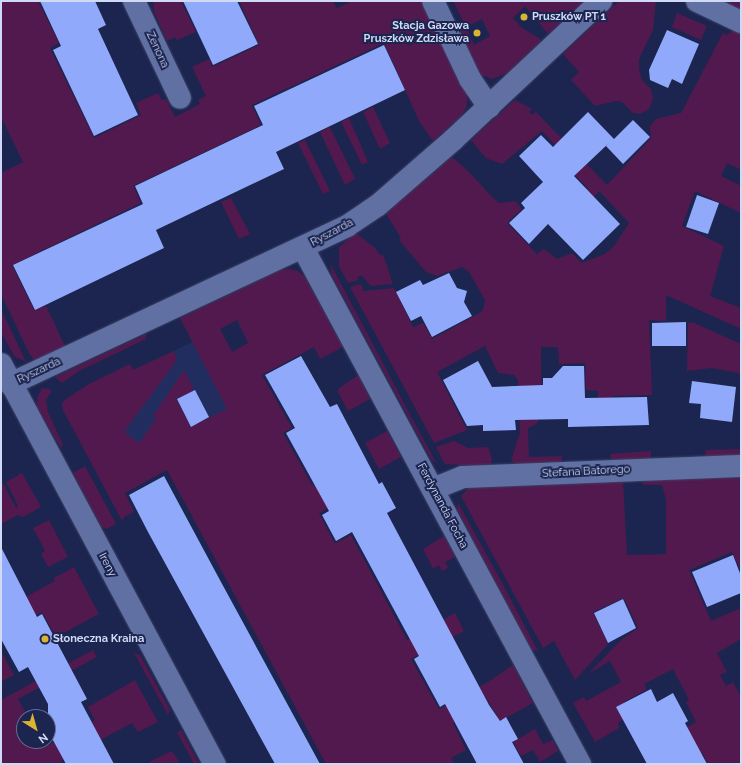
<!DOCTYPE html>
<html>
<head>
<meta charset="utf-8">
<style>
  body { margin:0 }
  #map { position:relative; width:742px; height:765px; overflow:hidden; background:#1b254f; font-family:Raleway,sans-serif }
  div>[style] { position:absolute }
  .built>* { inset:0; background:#212d5e }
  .green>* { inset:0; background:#52194e }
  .building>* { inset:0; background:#91a9fa }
  .roads { filter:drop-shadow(0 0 1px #3b4166) drop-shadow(0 0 1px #3b4166) }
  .minor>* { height:22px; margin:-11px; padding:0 11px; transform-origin:11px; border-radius:11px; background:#6170a2 }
  .dots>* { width:11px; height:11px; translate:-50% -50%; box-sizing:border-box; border:2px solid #1b254f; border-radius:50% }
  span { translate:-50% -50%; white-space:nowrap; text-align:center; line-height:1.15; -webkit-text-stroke:4px #1b254f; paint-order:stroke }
  .poi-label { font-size:11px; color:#d0d9f5; font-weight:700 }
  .left { translate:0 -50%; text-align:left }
  .right { translate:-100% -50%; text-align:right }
  .street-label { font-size:11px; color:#d0d9f5 }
  .frame { position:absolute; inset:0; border:2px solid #d0d9f5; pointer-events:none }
  .north { position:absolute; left:16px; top:709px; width:40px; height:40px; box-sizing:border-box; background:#1b254f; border:1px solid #636d91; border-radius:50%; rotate:143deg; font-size:11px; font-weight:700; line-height:16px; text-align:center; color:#d0d9f5 }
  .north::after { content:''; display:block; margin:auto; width:14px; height:18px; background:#dab333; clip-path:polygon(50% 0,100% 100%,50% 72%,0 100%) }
</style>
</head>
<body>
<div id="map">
  <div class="built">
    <i style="clip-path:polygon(220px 329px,263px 411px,106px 484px,133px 370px)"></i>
  </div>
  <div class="green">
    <i style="clip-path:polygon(1px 1px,38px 1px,59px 43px,50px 48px,94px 138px,141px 115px,136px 103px,158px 93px,162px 100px,166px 99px,175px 117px,200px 104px,198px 100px,206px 96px,192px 67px,209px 59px,212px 67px,259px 45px,239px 1px,333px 1px,337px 8px,352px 1px,424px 1px,467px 92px,467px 106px,461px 116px,433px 141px,419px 121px,384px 43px,252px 105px,261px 125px,133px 186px,141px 203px,12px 265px,34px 310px,46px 306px,65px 346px,35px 361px,30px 355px,1px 294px,1px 173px,23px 162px,1px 117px)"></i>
    <i style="clip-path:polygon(156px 1px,181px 1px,196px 32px,177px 40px,175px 37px,167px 41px,154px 12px,153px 2px)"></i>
    <i style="clip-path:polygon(evenodd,453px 1px,584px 1px,548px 34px,525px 6px,513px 18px,522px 28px,542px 40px,507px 73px,493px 79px,478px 74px,454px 26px,463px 21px,453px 1px,482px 19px,490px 36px,474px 45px,466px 27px,482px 19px)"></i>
    <i style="clip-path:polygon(619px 1px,656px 1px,653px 30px,639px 59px,639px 69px,642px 80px,651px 89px,653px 99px,649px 109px,640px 114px,633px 113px,622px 102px,616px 101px,595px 106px,571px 80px,579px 72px,563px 54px)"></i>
    <i style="clip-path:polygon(718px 1px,741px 1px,741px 12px)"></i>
    <i style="clip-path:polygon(677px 13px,707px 26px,701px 40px,672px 27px)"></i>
    <i style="clip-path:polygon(735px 28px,741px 31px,741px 170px,727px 163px,721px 176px,741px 186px,741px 213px,695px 191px,682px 226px,724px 246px,710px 296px,741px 308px,741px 329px,666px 295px,666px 321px,649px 320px,652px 395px,612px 396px,613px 423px,598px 424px,598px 391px,586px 390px,585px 363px,559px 364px,558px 347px,541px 347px,542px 414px,536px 424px,528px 428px,529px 457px,562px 456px,562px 464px,516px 466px,511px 460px,520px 433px,518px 380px,514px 375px,498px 373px,485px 346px,437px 372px,467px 430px,434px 443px,350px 287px,361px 284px,364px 291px,394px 288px,413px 327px,423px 323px,432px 339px,478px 314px,483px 310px,485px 300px,469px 272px,462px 267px,437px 276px,426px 272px,399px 240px,401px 238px,386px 213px,452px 157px,470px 173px,493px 198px,499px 203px,515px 201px,522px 209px,507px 223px,537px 254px,544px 249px,557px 259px,572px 253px,582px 263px,605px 254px,614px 246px,629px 223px,599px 191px,589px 202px,582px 195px,588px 188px,561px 161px,566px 156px,542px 131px,502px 164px,486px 158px,471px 140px,515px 100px,532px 109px,529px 112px,532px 115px,536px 112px,607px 185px,651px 138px,650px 126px,656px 119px,681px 113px,723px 33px,727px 35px)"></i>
    <i style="clip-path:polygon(373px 107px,390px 143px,380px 149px,363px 112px)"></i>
    <i style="clip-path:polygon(349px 118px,368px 162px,362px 165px,341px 122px)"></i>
    <i style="clip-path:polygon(330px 127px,355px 179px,345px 185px,320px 132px)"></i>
    <i style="clip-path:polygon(305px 140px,330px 191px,323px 194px,298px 143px)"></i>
    <i style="clip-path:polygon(231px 198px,250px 234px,239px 239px,221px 202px)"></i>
    <i style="clip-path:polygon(356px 233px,375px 248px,381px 256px,383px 254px,393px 284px,371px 286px,361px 275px,357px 278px,359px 280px,348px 283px,339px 266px,339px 247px)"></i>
    <i style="clip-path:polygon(330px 263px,413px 420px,437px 464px,431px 459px,332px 275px)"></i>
    <i style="clip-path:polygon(evenodd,290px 269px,298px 271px,305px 277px,343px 347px,320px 359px,314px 347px,262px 375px,292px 428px,283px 433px,312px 485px,316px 486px,334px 505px,319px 513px,334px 542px,336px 543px,351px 535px,407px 640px,455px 613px,464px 631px,411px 659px,439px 709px,488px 682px,513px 665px,533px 703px,500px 721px,486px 697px,489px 704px,453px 723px,466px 750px,451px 758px,454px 764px,326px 764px,167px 470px,125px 493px,134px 512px,124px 517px,122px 521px,63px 410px,62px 404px,66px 399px,89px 384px,130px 364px,133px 370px,174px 351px,177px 360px,124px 432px,139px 443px,156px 419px,153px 416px,184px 370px,194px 390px,176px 399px,191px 427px,227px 409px,180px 318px,281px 270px,290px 269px,237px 320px,248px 343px,232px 352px,220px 329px,237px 320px)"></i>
    <i style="clip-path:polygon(1px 309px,26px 362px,14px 356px,1px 332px)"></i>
    <i style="clip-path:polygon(692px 322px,741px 344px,741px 381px,739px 373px,711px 368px,687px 371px,688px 323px)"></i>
    <i style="clip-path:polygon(146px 334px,146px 339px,79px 371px,62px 383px,55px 377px)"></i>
    <i style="clip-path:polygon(358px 375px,370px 399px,348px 411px,337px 390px)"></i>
    <i style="clip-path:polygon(42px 388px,52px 390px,46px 400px,48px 412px,63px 445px,61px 448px,37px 407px,37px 398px)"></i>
    <i style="clip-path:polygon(387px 431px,401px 457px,379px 469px,365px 443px)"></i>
    <i style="clip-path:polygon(454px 441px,468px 448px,488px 447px,492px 459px,490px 467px,445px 464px,436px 447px)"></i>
    <i style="clip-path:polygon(741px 449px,741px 457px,706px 458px,705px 450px)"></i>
    <i style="clip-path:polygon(651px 451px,651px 460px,612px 462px,610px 454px)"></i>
    <i style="clip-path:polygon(85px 466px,116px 524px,107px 529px,101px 527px,73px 473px)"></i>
    <i style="clip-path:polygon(22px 473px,41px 507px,23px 517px,18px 515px,1px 524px,1px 484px,3px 483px,16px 508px,18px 506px,6px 482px)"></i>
    <i style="clip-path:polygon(741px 475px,741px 572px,732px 552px,689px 570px,711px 621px,741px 608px,741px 639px,717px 653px,727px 672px,720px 675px,726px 686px,733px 682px,741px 697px,741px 764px,708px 764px,702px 753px,681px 764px,680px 731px,696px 722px,686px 702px,689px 700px,673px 669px,644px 684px,647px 689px,624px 702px,630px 714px,618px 723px,619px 728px,595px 742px,573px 703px,584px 697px,586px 701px,621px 682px,610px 661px,588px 674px,621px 640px,638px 628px,624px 598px,593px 612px,608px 644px,575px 680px,554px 641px,543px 648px,461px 496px,470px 487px,623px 480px,627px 555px,666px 554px,666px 500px,662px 485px,643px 485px,643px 479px)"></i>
    <i style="clip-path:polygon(458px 503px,499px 577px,538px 651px,532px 650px,457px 509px)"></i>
    <i style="clip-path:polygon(49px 520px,68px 557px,48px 567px,41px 554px,45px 551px,33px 528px)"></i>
    <i style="clip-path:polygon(444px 536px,455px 557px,445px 562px,448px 568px,442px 571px,439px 565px,433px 569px,423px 549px)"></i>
    <i style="clip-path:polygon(74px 567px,99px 614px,56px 637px,42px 612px,1px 633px,22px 599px,55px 581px,54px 578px)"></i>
    <i style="clip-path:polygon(93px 650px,97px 657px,18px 699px,28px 717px,24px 717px,24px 741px,42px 741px,45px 747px,95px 720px,88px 707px,135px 680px,158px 722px,138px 732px,132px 723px,61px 761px,62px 764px,1px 764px,1px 700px)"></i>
    <i style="clip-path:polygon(1px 651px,14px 675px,1px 682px)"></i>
    <i style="clip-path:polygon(134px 653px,140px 655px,170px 710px,168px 715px)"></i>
    <i style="clip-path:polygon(535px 729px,543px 744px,553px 740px,558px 751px,540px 762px,533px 750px,521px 756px,513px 742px)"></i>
    <i style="clip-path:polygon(181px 730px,199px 764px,194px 764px,177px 732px)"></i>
    <i style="clip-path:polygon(172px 751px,180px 764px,146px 764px,153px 760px)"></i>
  </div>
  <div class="building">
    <i style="clip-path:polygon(40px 1px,95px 1px,106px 25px,98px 29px,138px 115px,94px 136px,53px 50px,61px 46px)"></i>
    <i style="clip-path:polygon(183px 1px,237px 1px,258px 44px,213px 65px)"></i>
    <i style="clip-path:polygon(667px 30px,699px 44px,682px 84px,672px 79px,668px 88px,650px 80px,649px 70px)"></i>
    <i style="clip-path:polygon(384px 45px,405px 90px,276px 152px,284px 169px,156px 230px,164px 248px,35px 310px,13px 265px,143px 204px,135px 186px,263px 125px,254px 106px)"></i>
    <i style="clip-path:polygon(588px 112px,614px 139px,633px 120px,650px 137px,623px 164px,606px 146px,609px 143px,574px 176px,620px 224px,583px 260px,548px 224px,529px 244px,509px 223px,525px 208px,521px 203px,543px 182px,519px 156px,541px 135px,553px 147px)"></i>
    <i style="clip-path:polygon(697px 195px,719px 203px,708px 234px,686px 227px)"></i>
    <i style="clip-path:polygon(449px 273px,457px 288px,467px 291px,464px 302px,472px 316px,432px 337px,421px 316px,411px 321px,396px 292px,420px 280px,423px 285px)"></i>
    <i style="clip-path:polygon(686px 322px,686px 346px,652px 346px,652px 323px)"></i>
    <i style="clip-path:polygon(301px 356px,330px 407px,337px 404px,379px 484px,382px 482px,396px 508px,387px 513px,489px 705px,500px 721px,506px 717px,518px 739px,512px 742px,524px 764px,477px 764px,445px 704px,440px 707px,414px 659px,419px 656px,352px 532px,336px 541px,322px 515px,329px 511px,286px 433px,295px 428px,265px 375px)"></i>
    <i style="clip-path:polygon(478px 361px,492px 387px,543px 385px,543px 378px,552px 378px,563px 366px,584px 366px,585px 398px,647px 397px,649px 425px,568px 427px,568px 419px,515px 420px,516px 430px,483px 431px,483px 425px,467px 426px,443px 380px)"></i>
    <i style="clip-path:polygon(692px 381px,736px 387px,732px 422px,700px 418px,701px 404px,689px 403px)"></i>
    <i style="clip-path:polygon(195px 390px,209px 417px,191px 427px,177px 399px)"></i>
    <i style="clip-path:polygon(164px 476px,221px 582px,320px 764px,275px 764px,148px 532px,129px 495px)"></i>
    <i style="clip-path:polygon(1px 547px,37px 617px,42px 614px,87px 699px,81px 702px,114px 764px,66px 764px,48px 731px,48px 704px,28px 667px,19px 672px,1px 639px)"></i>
    <i style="clip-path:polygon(733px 555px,741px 576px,741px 593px,707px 607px,692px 572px)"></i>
    <i style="clip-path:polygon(623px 599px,636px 628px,608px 643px,594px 613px)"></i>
    <i style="clip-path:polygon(651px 689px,657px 702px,673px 693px,688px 721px,685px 723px,707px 764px,647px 764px,616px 707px)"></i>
  </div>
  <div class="roads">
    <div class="minor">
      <i style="left:134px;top:1px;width:107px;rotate:64.6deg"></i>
      <i style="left:433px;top:1px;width:86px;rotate:64.6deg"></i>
      <i style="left:470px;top:79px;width:34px;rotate:56deg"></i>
      <i style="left:697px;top:1px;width:49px;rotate:25.5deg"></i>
      <i style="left:303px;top:248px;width:586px;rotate:61.77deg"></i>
      <i style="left:1px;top:364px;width:454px;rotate:61.9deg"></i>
      <i style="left:10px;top:384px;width:372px;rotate:-25.1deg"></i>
      <i style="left:347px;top:226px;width:36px;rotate:-34deg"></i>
      <i style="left:377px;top:206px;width:102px;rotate:-41deg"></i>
      <i style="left:454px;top:139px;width:202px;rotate:-43.2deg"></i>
      <i style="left:433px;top:489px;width:32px;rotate:-22deg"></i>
      <i style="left:463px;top:477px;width:278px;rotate:-2.3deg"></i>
    </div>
  </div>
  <div class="dots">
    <i style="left:524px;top:17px;background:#dab333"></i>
    <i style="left:477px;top:33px;background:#dab333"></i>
    <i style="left:45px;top:639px;background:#dab333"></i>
  </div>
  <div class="poi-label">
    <span class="left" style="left:532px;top:17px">Pruszków PT 1</span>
    <span class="right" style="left:469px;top:33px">Stacja Gazowa<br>Pruszków Zdzisława</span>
    <span class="left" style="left:53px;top:639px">Słoneczna Kraina</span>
  </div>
  <div class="street-label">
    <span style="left:157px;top:50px;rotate:65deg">Zenona</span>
    <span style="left:332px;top:233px;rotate:-28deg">Ryszarda</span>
    <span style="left:39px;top:371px;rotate:-25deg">Ryszarda</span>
    <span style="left:586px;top:472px;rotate:-3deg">Stefana Batorego</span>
    <span style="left:442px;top:506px;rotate:62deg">Ferdynanda Focha</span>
    <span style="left:107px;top:565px;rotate:62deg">Ireny</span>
  </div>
  <div class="frame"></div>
  <div class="north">N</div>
</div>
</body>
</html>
